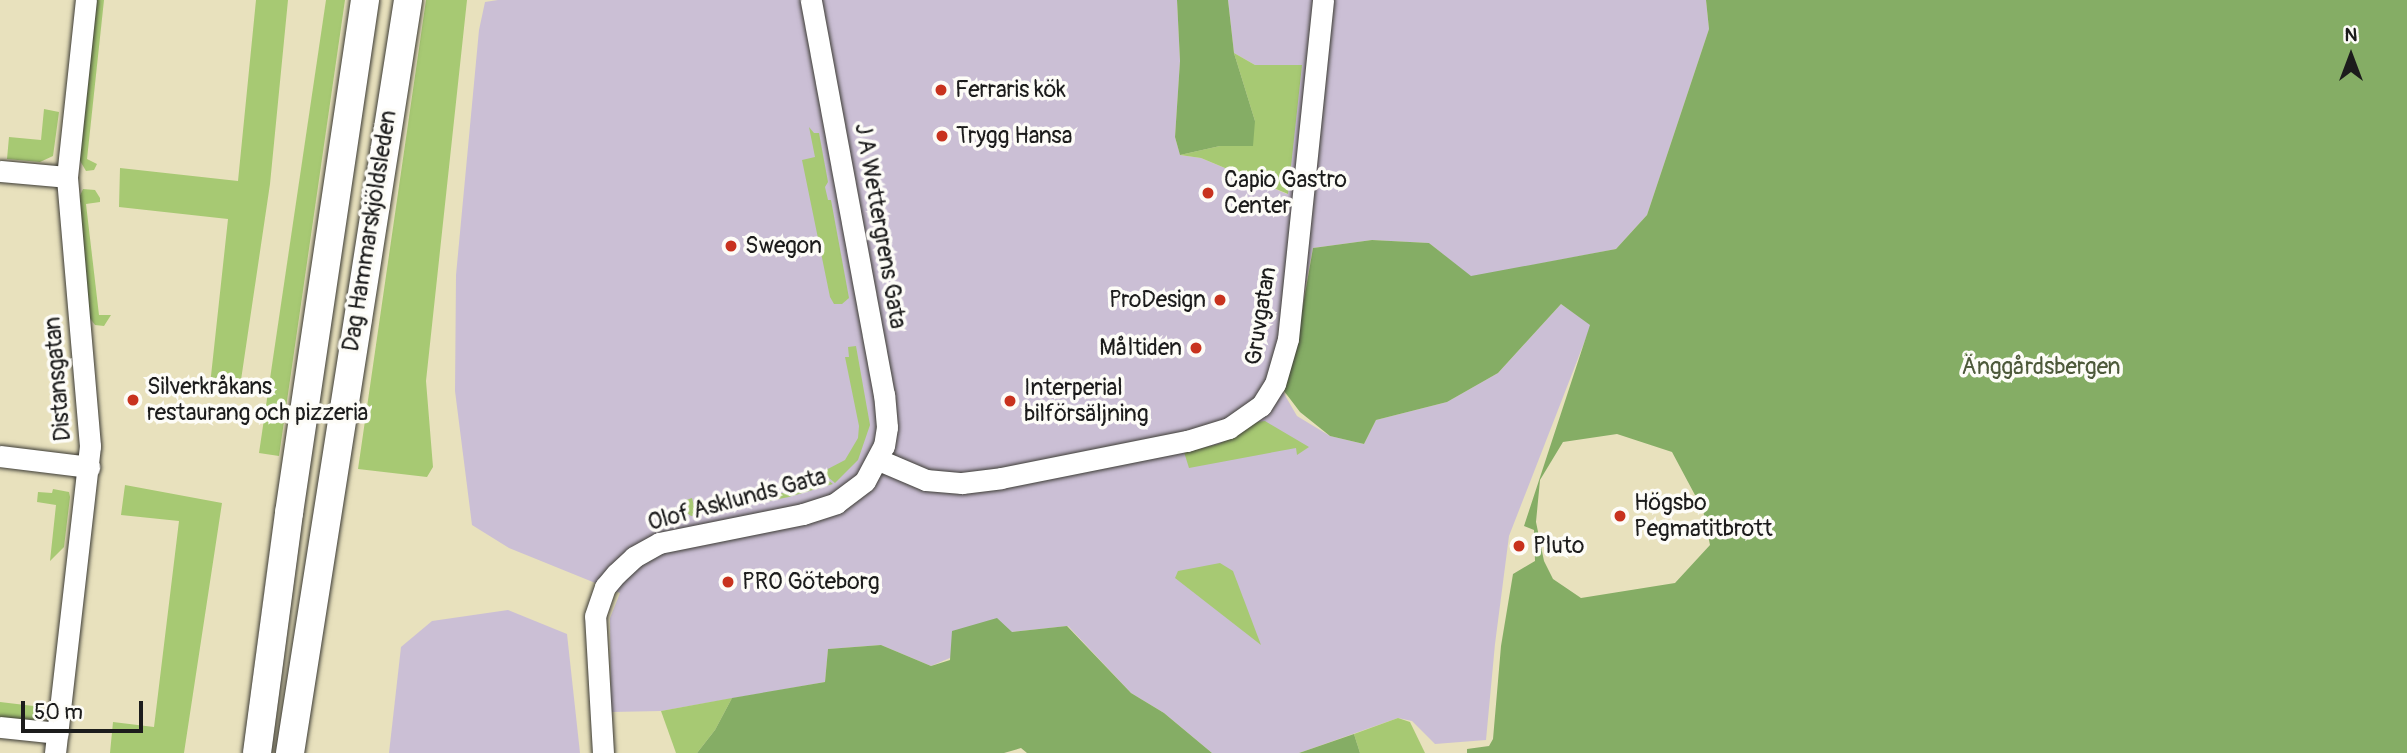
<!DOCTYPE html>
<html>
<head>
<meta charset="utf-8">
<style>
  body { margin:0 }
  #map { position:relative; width:2407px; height:753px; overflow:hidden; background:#e8e1bd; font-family:Pangolin,sans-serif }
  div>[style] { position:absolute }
  .industrial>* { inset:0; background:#cbbfd5 }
  .green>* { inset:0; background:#a7c973 }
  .forest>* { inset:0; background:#85ad65 }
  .roads { filter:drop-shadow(0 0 2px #3b3a34) drop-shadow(0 0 2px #3b3a34) }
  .minor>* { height:21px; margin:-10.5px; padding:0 10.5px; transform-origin:10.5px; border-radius:10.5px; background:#fff }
  .major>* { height:28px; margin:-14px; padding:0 14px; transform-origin:14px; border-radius:14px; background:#fff }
  .dots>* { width:19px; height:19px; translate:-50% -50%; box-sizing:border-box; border:4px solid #fdfcf7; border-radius:50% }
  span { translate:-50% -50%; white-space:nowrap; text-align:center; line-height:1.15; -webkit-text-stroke:7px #fdfcf7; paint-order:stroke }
  .poi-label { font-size:23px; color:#1c1c1c }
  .left { translate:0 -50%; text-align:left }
  .right { translate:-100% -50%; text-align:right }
  .street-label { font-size:23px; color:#1c1c1c }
  .park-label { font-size:23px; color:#4d593a }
  .north { position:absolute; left:2316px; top:21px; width:70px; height:70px; -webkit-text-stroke:5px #fdfcf7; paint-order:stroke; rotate:0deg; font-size:19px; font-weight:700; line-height:28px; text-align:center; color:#1c1c1c }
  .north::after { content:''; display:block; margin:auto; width:24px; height:32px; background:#1c1c1c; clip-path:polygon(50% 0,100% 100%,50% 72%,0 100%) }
  .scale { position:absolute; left:21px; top:701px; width:122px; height:32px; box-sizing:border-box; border:4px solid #1c1c1c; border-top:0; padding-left:9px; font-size:21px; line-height:24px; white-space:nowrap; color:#1c1c1c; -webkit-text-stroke:5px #fdfcf7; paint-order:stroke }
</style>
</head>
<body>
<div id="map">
  <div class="industrial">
    <i style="clip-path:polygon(498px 0,1177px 0,1180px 61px,1175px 137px,1180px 155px,1201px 158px,1287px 194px,1301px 65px,1255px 65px,1234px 53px,1228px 0,1706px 0,1709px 29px,1647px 215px,1616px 249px,1471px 277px,1429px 243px,1372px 240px,1313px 248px,1298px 324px,1279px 385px,1297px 416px,1330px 436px,1364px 444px,1376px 420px,1447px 402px,1498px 373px,1561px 304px,1591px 325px,1509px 536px,1495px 644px,1486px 740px,1435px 744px,1412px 721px,1398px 718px,1299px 753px,1212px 753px,1164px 713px,1131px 693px,1068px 626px,1011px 632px,931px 666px,881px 645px,828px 649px,825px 682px,661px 711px,611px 712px,610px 618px,620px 593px,509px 548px,472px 525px,455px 391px,456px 275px,479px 30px,485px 2px)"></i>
    <i style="clip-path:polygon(508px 610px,567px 634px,580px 753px,389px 753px,401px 647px,432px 621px)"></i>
  </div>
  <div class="green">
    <i style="clip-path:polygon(95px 0,104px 0,87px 159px,97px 164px,94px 170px,86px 171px,79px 159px)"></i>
    <i style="clip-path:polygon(256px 0,288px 0,270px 184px,241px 380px,210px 385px,228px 219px,119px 207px,120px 168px,238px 181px)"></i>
    <i style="clip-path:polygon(326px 0,345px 0,279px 456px,259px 453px)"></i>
    <i style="clip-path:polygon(426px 0,467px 0,426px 381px,433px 467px,427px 477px,358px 469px)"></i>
    <i style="clip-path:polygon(1234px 53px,1255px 65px,1302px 65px,1288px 194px,1201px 158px,1180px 155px,1220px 146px,1255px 121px)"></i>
    <i style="clip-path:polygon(44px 109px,59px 112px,53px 156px,40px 162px,7px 159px,9px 137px,41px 140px)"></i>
    <i style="clip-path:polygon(809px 127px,814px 133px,819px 133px,828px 182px,825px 187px,828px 200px,831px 200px,849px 298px,842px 304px,834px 304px,830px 297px,802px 160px,815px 157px)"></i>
    <i style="clip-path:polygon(83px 189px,95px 190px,100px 198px,100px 202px,86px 204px,99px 315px,111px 315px,104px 326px,95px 325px,89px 317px,78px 200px)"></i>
    <i style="clip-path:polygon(856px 346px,870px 425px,858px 460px,835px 483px,822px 472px,845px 460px,858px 438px,859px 426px,845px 357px,849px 357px,848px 347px)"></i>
    <i style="clip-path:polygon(1265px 421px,1309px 447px,1297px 455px,1296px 448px,1189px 468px,1184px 452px,1219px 444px,1256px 422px)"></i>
    <i style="clip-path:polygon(819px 473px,833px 484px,789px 497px,691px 516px,687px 513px,686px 500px,692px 498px,695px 510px,809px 488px,807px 475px,813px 482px,817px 482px)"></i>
    <i style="clip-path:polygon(125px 485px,222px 503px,184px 753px,110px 753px,113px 722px,154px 727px,179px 521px,121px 515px)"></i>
    <i style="clip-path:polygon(53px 489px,69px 492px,70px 497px,64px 547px,50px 561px,56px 505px,37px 502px,38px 492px,52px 493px)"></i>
    <i style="clip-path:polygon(1220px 563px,1233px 571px,1261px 645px,1175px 578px,1178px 571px)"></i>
    <i style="clip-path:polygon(732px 698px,715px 730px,697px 753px,676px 753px,661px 711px)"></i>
    <i style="clip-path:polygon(0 702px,42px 707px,45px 714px,38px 721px,0 719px)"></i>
    <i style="clip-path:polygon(1398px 718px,1410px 722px,1425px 753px,1360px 753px,1354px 734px)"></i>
  </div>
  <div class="forest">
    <i style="clip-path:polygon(1177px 0,1228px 0,1234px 53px,1255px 121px,1253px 146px,1220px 146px,1180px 155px,1175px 137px,1180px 61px)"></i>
    <i style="clip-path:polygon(evenodd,1706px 0,2407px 0,2407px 753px,1467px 753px,1467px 749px,1489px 746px,1493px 739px,1501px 646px,1513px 574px,1535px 561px,1534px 530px,1524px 526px,1590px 325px,1561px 304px,1498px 373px,1447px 402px,1376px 420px,1364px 444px,1330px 436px,1300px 412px,1281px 387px,1300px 323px,1313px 248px,1372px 240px,1429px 243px,1471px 276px,1616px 249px,1647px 215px,1709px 29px,1706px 0,1617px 434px,1672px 452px,1703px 510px,1710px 545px,1675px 583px,1581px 598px,1553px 579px,1544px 561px,1536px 522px,1540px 480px,1563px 442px,1617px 434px)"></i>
    <i style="clip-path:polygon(997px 618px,1012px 632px,1067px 626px,1131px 693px,1164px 713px,1212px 753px,1027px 753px,1021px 748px,1004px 753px,697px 753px,715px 730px,732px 698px,825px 682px,828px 649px,881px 645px,931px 666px,950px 660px,952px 631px)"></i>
    <i style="clip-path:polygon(1354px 734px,1360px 753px,1299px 753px)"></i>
  </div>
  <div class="roads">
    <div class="minor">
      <i style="left:0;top:171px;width:67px;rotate:5.1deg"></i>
      <i style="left:0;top:456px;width:90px;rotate:7deg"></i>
      <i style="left:879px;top:460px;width:51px;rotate:23.1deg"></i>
      <i style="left:926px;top:480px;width:36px;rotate:5deg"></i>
      <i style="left:962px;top:483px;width:39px;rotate:-7deg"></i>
      <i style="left:1001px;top:478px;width:190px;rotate:-11.3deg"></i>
      <i style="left:1187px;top:441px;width:44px;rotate:-17.2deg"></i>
      <i style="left:1229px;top:428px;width:39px;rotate:-35deg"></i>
      <i style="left:1261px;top:406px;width:26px;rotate:-58deg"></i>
      <i style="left:1275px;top:384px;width:47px;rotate:-73.9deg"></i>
      <i style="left:1288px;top:339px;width:341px;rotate:-84.1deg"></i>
      <i style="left:0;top:727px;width:58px;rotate:5.9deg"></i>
      <i style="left:55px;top:753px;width:309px;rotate:-83.5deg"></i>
      <i style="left:90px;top:446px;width:270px;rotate:-94.9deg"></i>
      <i style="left:67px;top:177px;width:178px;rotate:-83.9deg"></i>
      <i style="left:603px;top:753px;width:137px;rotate:-93.3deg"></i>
      <i style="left:595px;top:616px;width:31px;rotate:-71deg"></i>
      <i style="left:605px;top:587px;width:17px;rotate:-50deg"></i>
      <i style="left:616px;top:574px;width:25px;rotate:-43deg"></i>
      <i style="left:634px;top:557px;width:29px;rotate:-29deg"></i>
      <i style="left:659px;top:543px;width:147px;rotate:-11.4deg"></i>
      <i style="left:803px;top:514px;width:35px;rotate:-18deg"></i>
      <i style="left:836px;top:503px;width:36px;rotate:-37deg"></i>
      <i style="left:865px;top:481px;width:40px;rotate:-62deg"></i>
      <i style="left:884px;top:446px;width:19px;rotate:-81deg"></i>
      <i style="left:887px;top:427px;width:32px;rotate:-95deg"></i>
      <i style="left:884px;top:395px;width:402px;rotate:-100.5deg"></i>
    </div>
    <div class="major">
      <i style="left:257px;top:753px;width:242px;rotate:-82.4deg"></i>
      <i style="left:289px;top:513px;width:519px;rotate:-81.57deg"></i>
      <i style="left:290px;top:753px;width:762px;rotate:-81.09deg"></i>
    </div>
  </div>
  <div class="dots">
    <i style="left:941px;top:90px;background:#c8321e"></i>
    <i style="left:942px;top:136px;background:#c8321e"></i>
    <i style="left:1208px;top:193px;background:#c8321e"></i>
    <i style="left:731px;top:246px;background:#c8321e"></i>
    <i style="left:1220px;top:300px;background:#c8321e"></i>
    <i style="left:1196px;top:348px;background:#c8321e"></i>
    <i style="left:133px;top:400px;background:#c8321e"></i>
    <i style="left:1010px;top:401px;background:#c8321e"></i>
    <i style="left:1620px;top:516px;background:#c8321e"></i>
    <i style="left:1519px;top:546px;background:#c8321e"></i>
    <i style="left:728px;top:582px;background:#c8321e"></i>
  </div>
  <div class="poi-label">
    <span class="left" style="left:955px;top:90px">Ferraris kök</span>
    <span class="left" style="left:956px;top:136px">Trygg Hansa</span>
    <span class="left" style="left:1224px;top:193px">Capio Gastro<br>Center</span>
    <span class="left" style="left:745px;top:246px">Swegon</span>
    <span class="right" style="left:1206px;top:300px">ProDesign</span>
    <span class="right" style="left:1182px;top:348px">Måltiden</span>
    <span class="left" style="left:147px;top:400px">Silverkråkans<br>restaurang och pizzeria</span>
    <span class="left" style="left:1024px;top:401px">Interperial<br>bilförsäljning</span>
    <span class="left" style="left:1634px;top:516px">Högsbo<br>Pegmatitbrott</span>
    <span class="left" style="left:1533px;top:546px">Pluto</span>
    <span class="left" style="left:742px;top:582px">PRO Göteborg</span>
  </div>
  <div class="street-label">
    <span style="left:880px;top:226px;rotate:80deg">J A Wettergrens Gata</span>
    <span style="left:370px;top:231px;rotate:-81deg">Dag Hammarskjöldsleden</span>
    <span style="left:1261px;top:316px;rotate:-81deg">Gruvgatan</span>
    <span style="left:58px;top:379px;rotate:-95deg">Distansgatan</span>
    <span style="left:737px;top:500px;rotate:-15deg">Olof Asklunds Gata</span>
  </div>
  <div class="park-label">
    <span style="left:2041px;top:367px">Änggårdsbergen</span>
  </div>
  <div class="north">N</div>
  <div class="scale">50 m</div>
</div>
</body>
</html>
